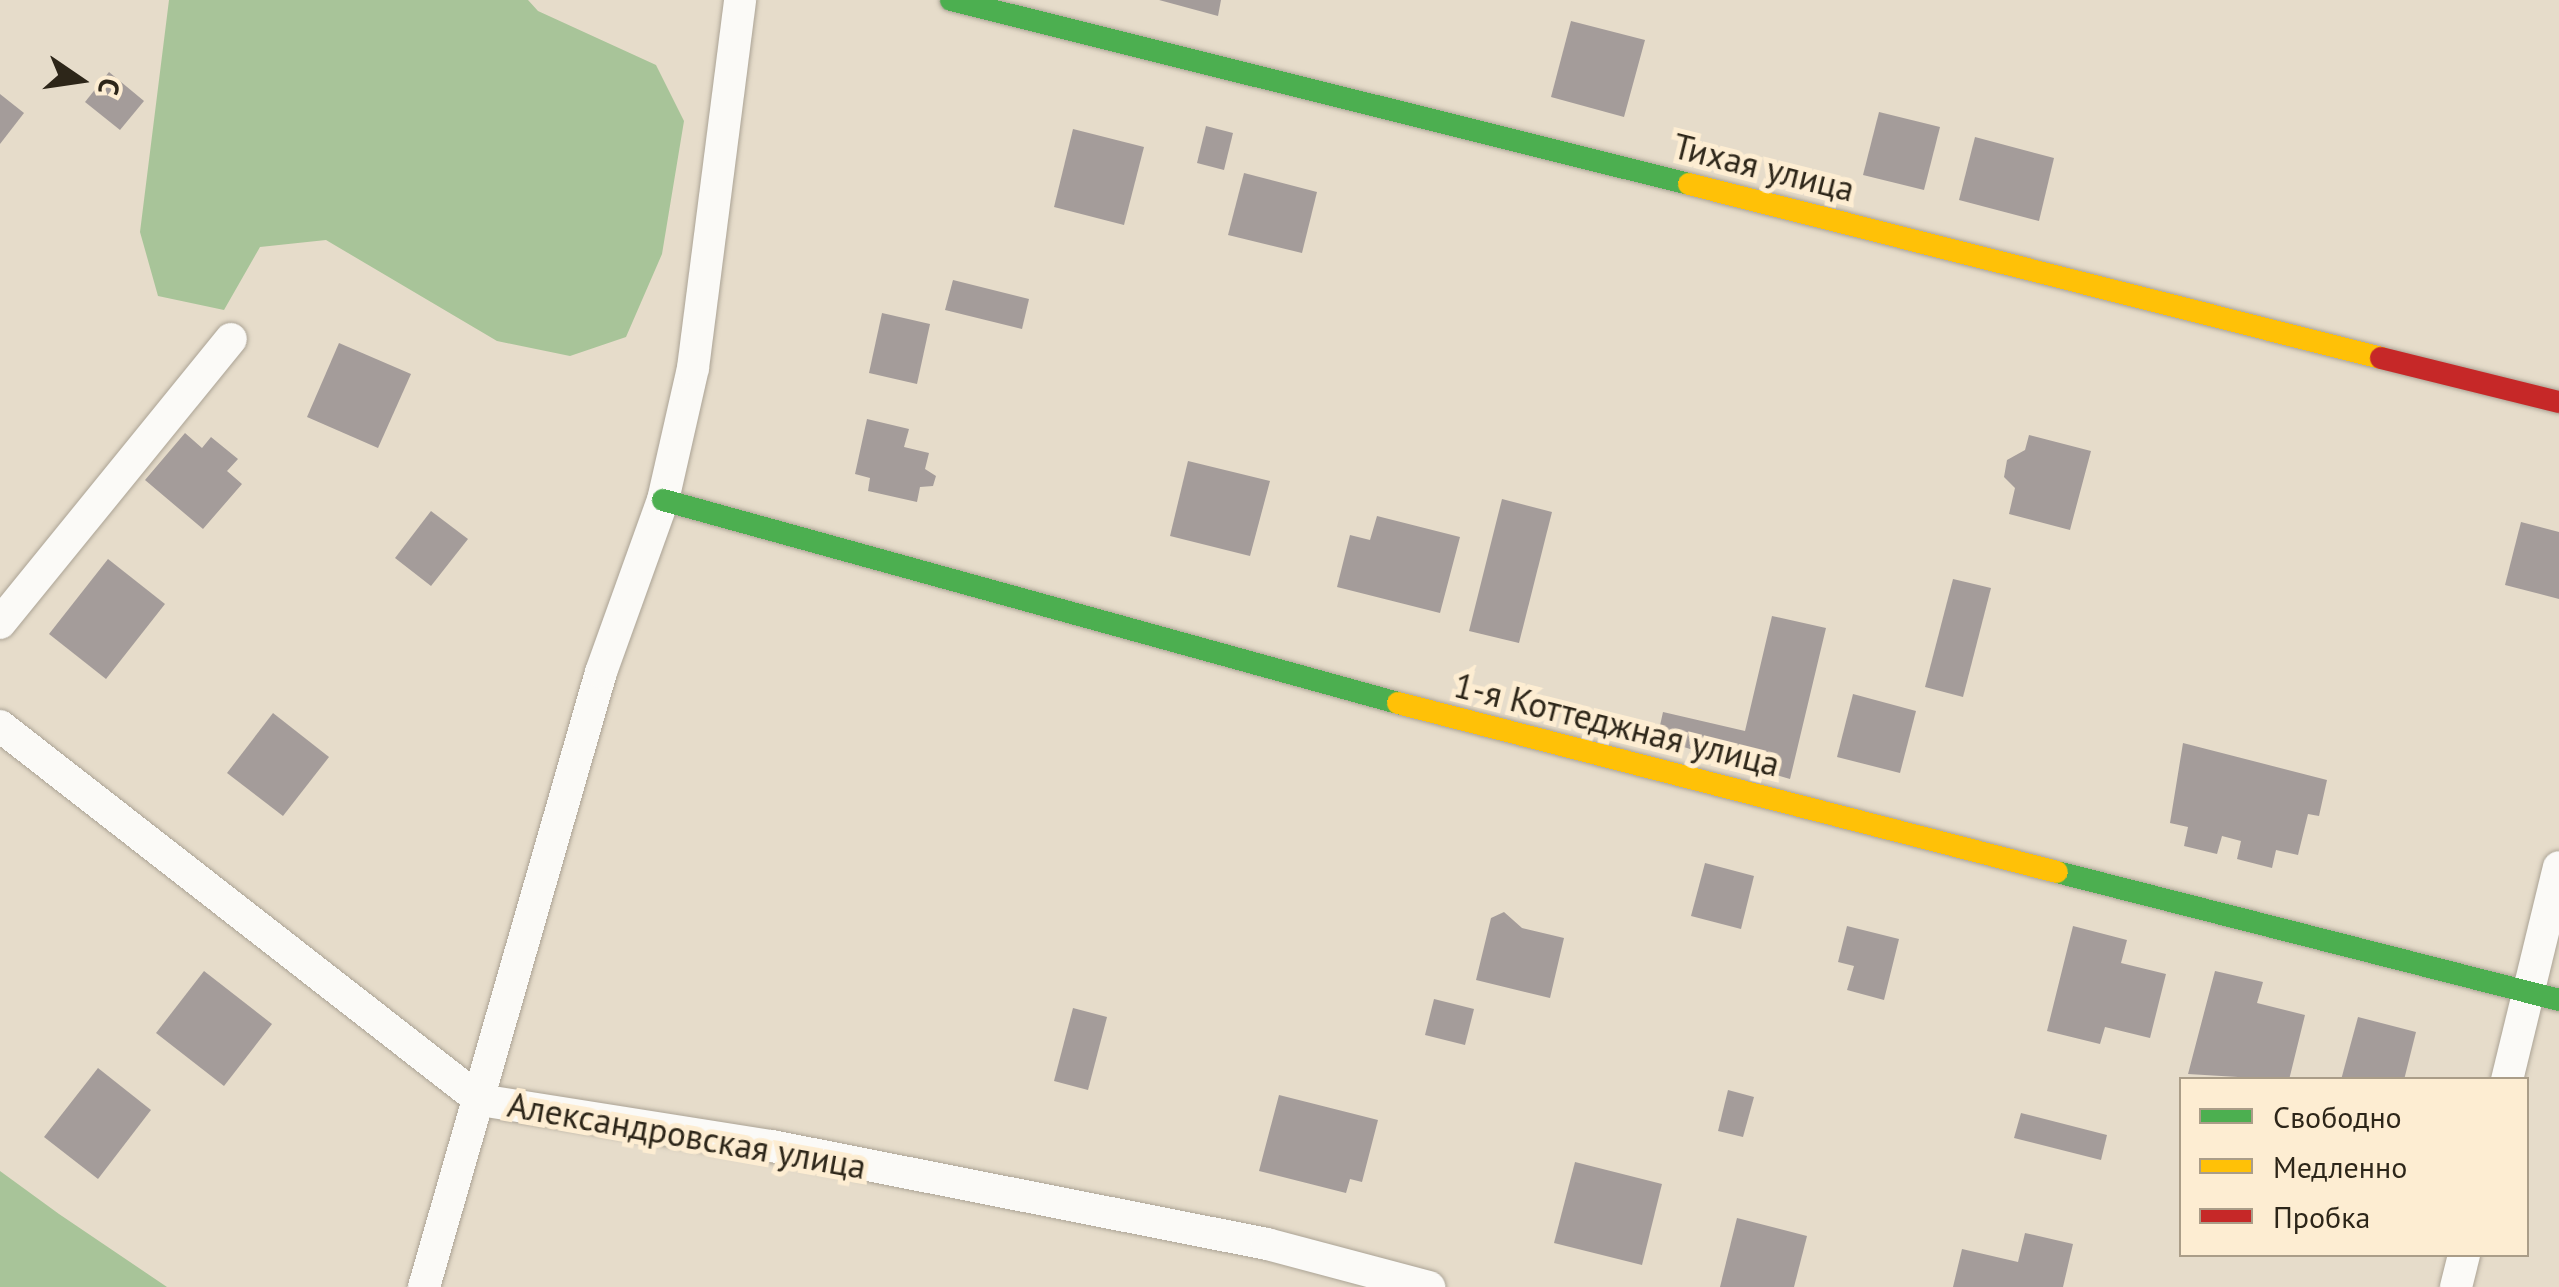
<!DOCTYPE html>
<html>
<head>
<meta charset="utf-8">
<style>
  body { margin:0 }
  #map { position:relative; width:2559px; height:1287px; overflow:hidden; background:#e6dcca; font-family:"PT Sans",sans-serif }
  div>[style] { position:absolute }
  .forest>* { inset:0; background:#a8c499 }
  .building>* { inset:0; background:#a49c9a }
  .roads { filter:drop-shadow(0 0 2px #aba395) drop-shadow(0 0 2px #aba395) }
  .street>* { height:32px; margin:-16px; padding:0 16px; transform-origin:16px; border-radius:16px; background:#fbfaf7 }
  .fast>* { height:22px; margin:-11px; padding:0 11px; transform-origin:11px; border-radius:11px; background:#4caf50 }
  .slow>* { height:22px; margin:-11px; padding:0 11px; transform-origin:11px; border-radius:11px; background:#ffc107 }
  .jam>* { height:22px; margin:-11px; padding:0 11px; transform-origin:11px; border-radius:11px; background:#c62828 }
  span { translate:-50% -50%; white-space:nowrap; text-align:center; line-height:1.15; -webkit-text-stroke:10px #fdedd2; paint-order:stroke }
  .street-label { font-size:35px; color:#2d2619 }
  .legend { position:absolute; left:2179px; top:1077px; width:350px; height:180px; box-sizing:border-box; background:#fdedd2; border:2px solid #aa9d88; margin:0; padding:12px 18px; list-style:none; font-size:30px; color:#2d2619 }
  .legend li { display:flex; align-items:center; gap:20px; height:50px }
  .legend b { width:50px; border:2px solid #aa9d88 }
  .north { position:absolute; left:30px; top:30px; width:100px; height:100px; -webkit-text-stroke:8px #fdedd2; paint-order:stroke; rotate:103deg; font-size:28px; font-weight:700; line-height:40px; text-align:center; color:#2d2619 }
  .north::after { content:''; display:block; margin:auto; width:35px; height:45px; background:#2d2619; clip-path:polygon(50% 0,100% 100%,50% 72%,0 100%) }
</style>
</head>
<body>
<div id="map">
  <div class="forest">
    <i style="clip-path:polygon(169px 0,528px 0,538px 11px,656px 65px,684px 121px,662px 254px,626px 337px,570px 356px,497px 341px,326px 240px,260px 247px,224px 310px,158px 296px,140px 232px)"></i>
    <i style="clip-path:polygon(0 1171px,59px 1214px,167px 1287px,0 1287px)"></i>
  </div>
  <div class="building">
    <i style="clip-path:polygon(1159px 0,1221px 0,1218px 16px)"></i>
    <i style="clip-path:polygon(1571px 21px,1645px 40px,1624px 117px,1551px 97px)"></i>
    <i style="clip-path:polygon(109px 72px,144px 101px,120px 130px,85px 102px)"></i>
    <i style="clip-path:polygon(0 94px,24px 113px,0 144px)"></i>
    <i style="clip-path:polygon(1879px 112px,1940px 127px,1924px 190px,1863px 175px)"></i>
    <i style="clip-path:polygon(1206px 126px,1233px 133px,1224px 170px,1197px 163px)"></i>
    <i style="clip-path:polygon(1073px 129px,1144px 147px,1124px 225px,1054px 207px)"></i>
    <i style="clip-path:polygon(1975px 137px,2054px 158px,2039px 221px,1959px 200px)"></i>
    <i style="clip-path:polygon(1244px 173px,1317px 192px,1302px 253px,1228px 235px)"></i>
    <i style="clip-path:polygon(953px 280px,1029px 299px,1022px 329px,945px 310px)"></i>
    <i style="clip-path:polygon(882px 313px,930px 324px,917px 384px,869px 373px)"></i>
    <i style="clip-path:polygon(339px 343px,411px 374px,378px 448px,307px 417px)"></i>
    <i style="clip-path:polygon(867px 419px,909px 429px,904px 447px,929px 453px,925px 469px,936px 476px,933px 486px,920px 487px,917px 502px,868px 491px,870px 478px,855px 474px)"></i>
    <i style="clip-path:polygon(185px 433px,202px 448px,211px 437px,238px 459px,227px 471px,242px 484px,203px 529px,145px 480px)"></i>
    <i style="clip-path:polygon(2029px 435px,2091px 451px,2070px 530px,2009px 514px,2015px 488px,2004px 477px,2007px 460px,2025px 450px)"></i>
    <i style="clip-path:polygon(1188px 461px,1270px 481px,1250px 556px,1170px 536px)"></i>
    <i style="clip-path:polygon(1502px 499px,1552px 512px,1519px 643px,1469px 631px)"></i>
    <i style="clip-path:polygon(431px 511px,468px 539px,431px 586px,395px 558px)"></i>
    <i style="clip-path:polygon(1377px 516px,1460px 537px,1440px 613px,1337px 587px,1350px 535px,1370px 540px)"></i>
    <i style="clip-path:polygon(2521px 522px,2559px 532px,2559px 599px,2505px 585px)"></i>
    <i style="clip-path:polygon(108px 559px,165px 604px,106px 679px,49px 634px)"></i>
    <i style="clip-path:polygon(1953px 579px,1991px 588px,1963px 697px,1925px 687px)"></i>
    <i style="clip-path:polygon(1772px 616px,1826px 628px,1790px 779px,1657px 739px,1663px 712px,1745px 731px)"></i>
    <i style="clip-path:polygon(1853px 694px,1916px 711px,1900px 773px,1837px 757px)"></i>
    <i style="clip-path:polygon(273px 713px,329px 757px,283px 816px,227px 773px)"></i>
    <i style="clip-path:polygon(2183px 743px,2327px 780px,2319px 816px,2308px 814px,2298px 855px,2276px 850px,2272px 868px,2237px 859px,2241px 841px,2222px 836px,2217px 854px,2184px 846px,2188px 827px,2170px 823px)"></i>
    <i style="clip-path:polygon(1705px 863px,1754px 876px,1741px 929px,1691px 916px)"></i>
    <i style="clip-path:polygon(1504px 912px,1522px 928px,1564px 938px,1550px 998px,1476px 980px,1491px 918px)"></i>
    <i style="clip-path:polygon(1847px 926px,1899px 939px,1884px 1000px,1847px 990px,1854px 966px,1838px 962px)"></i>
    <i style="clip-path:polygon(2073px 926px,2127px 940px,2121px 963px,2166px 974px,2150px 1038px,2105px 1027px,2100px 1044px,2047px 1031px)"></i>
    <i style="clip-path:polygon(204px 971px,272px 1024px,224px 1086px,156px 1033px)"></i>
    <i style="clip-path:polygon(2215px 971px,2263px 982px,2257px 1003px,2305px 1015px,2289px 1080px,2188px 1074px)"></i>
    <i style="clip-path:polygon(1434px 999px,1474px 1009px,1465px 1045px,1425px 1035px)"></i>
    <i style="clip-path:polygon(1073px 1008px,1107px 1017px,1088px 1090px,1054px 1081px)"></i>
    <i style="clip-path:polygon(2358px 1017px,2416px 1032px,2404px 1080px,2341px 1080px)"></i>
    <i style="clip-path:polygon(98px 1068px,151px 1110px,98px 1179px,44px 1137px)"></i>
    <i style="clip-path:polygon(1728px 1090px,1754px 1097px,1743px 1137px,1718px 1131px)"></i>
    <i style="clip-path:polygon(1279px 1095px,1378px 1120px,1362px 1182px,1350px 1179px,1346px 1193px,1259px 1171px)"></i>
    <i style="clip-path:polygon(2021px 1113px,2107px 1135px,2101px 1160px,2014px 1138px)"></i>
    <i style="clip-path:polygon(1575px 1162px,1662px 1184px,1642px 1265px,1554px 1243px)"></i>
    <i style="clip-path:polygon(1737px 1218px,1807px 1236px,1794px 1287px,1720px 1287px)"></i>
    <i style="clip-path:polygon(2025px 1233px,2073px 1244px,2063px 1287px,1953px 1287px,1962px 1249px,2018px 1262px)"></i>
  </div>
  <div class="roads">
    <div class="street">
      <i style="left:0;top:623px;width:366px;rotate:-50.9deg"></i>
      <i style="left:0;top:726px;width:609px;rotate:37.92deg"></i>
      <i style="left:480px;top:1100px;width:296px;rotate:9deg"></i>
      <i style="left:772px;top:1146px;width:505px;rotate:11.2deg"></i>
      <i style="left:1267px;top:1244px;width:168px;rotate:14.9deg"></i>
      <i style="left:2507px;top:1080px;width:219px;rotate:-76.3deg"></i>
      <i style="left:424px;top:1287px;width:640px;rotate:-73.94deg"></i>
      <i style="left:601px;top:672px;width:183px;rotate:-70.2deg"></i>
      <i style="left:663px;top:500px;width:135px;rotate:-77.2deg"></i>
      <i style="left:693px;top:368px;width:371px;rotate:-82.7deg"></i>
      <i style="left:2456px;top:1287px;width:34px;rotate:-76deg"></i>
    </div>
    <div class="fast">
      <i style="left:951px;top:0;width:761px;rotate:14deg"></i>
      <i style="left:663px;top:500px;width:763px;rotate:15.44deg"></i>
      <i style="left:2057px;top:872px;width:518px;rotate:14.3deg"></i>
    </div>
    <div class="slow">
      <i style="left:1689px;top:184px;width:714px;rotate:14.11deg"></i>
      <i style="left:1398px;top:703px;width:680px;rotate:14.38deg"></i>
    </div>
    <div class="jam">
      <i style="left:2381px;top:358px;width:183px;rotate:13.9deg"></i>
    </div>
  </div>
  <div class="street-label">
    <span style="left:1764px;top:167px;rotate:14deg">Тихая улица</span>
    <span style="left:1617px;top:724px;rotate:14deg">1-я Коттеджная улица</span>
    <span style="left:687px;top:1135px;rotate:10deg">Александровская улица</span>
  </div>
  <ul class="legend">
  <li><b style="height:12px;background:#4caf50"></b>Свободно</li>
  <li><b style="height:12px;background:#ffc107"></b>Медленно</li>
  <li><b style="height:12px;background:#c62828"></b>Пробка</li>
  </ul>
  <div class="north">С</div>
</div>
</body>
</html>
